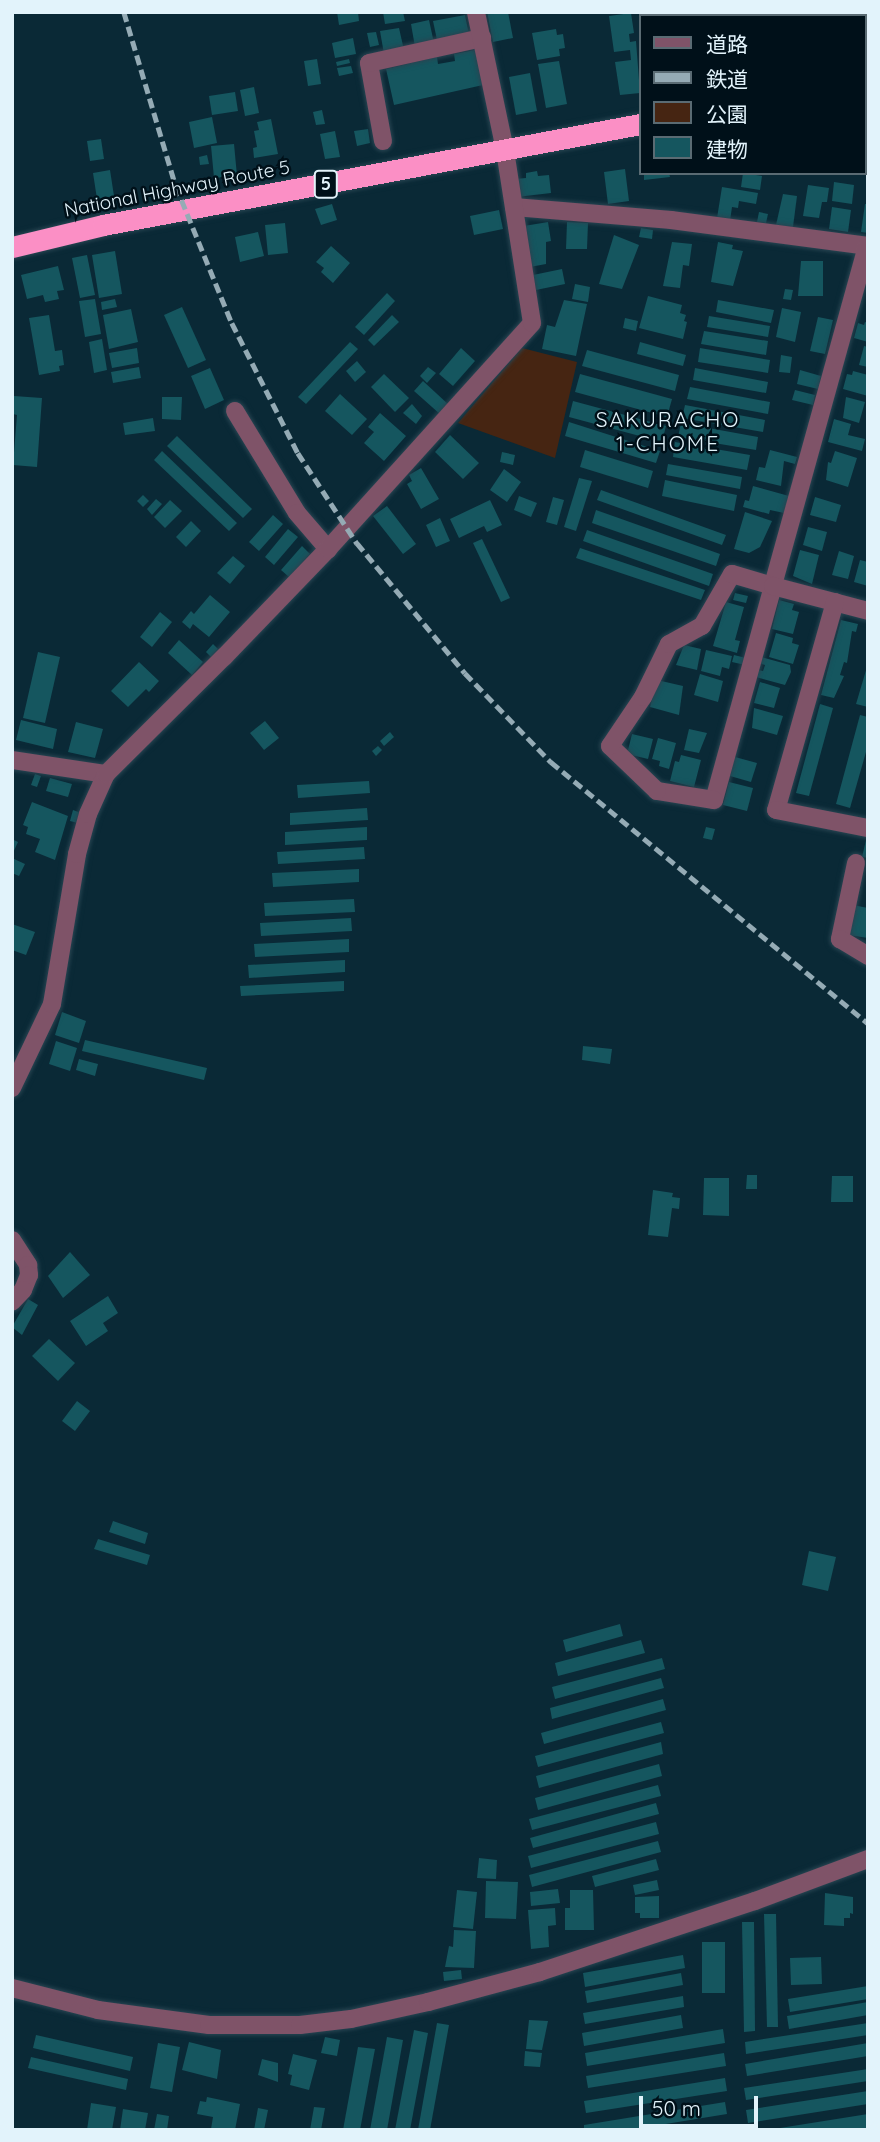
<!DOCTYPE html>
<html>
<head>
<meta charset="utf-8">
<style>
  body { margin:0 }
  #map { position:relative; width:880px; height:2142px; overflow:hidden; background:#0a2936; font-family:Quicksand,"Noto Sans JP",sans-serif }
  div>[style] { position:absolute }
  .green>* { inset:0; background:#462512 }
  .building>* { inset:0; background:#15565f }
  .roads { filter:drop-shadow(0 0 2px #284552) drop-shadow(0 0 2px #284552) }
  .minor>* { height:18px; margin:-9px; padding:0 9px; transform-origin:9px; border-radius:9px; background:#7f5368 }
  .highway>* { height:21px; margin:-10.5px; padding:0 10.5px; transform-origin:10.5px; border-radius:10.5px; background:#fb8fc5 }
  .rail>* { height:4.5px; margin-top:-2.25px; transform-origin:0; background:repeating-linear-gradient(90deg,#95abb5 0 10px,transparent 0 15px) }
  span { translate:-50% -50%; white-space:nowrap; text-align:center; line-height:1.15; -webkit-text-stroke:5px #001019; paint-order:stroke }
  .shield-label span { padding:2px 5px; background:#001019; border:2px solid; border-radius:5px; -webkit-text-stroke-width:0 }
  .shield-label { font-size:18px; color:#e2f3fb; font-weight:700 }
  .street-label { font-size:19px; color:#e2f3fb }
  .neighbourhood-label { font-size:21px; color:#e2f3fb; letter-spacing:2px }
  .frame { position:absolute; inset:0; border:14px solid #e2f3fb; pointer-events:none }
  .legend { position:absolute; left:639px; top:14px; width:228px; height:161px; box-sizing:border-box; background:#001019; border:2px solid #5a6b73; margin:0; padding:9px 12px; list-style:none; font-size:21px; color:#e2f3fb }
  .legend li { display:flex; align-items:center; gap:14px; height:35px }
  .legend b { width:35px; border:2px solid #5a6b73 }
  .scale { position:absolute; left:639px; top:2096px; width:119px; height:32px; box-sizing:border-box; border:4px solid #e2f3fb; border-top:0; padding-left:9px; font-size:21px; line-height:24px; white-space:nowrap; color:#e2f3fb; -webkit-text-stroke:5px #001019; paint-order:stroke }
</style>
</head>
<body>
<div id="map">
  <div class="green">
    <i style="clip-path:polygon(522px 348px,577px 362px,555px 458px,458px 423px)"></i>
  </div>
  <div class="building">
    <i style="clip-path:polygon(337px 12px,358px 12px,359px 21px,339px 25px)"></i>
    <i style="clip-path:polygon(383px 12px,403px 12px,405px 21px,385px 24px)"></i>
    <i style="clip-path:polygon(487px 12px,508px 12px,513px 38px,493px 42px)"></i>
    <i style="clip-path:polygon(683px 12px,710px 12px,711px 16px,684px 16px)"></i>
    <i style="clip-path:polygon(631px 13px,634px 33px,629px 34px,630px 42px,636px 41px,640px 93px,620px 95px,615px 62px,631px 60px,630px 50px,614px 52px,609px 16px)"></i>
    <i style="clip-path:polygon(465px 15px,469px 34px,437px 40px,433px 21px)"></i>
    <i style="clip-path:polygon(429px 20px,434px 43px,415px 47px,411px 24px)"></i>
    <i style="clip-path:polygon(399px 28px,404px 50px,384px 54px,380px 31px)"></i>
    <i style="clip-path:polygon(556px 29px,557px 35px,563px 34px,565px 48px,559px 49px,560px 56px,537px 60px,532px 33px)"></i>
    <i style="clip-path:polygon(376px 32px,379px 45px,370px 47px,367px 33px)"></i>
    <i style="clip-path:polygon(353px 38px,356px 54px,335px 58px,332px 43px)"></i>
    <i style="clip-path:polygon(475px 50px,483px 85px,394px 105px,386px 69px,437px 57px,438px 64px,455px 61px,454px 54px)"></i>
    <i style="clip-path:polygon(317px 59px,321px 84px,308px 86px,304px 61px)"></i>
    <i style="clip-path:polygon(349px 59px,350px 63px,337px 66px,336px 62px)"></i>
    <i style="clip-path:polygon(559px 61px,567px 104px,546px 108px,538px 64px)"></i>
    <i style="clip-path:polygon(351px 66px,353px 73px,339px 76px,337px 68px)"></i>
    <i style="clip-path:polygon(530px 73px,537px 111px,516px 115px,509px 77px)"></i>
    <i style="clip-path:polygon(254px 87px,259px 113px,245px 116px,240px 90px)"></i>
    <i style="clip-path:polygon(235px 92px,238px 111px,212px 115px,209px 96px)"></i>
    <i style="clip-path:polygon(322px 110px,325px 124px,316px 125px,313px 112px)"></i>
    <i style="clip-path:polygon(212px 117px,217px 143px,194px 148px,189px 122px)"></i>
    <i style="clip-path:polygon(271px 119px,278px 154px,254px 158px,253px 148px,257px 147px,254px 131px,259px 130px,257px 122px)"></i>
    <i style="clip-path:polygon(368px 129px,370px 143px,357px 146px,354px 131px)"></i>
    <i style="clip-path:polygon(335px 131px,340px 157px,325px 159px,320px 134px)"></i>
    <i style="clip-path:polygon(865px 135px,868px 135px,868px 166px,864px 166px)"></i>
    <i style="clip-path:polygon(101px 139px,104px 159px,90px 161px,87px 141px)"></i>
    <i style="clip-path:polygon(234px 144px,237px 176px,214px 178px,211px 146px)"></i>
    <i style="clip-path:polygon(207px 155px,209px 164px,200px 165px,199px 157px)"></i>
    <i style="clip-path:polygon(625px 169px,629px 201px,608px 204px,604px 172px)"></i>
    <i style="clip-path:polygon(110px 170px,114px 196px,97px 199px,93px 173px)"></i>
    <i style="clip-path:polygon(537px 171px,538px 176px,549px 175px,551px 193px,517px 197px,515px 179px,526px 178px,526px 173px)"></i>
    <i style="clip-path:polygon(644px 173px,669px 173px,670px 177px,644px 180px)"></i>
    <i style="clip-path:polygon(743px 173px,762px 176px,760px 190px,741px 187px)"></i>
    <i style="clip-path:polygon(834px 182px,854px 185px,852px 204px,832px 201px)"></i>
    <i style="clip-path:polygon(808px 185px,829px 188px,827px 202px,822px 202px,819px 218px,803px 216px)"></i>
    <i style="clip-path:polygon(722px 187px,758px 193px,756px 204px,739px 201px,738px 208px,732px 207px,730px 221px,717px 218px)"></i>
    <i style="clip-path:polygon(783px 194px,797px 196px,793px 227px,776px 225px)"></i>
    <i style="clip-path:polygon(332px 204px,337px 220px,321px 225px,315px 209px)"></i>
    <i style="clip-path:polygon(865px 204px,868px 204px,868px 233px,861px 232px)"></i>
    <i style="clip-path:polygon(832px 207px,851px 210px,848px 232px,829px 229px)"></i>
    <i style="clip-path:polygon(499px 210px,503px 229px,474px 235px,470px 216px)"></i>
    <i style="clip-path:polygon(759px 212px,768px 214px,766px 223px,757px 222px)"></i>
    <i style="clip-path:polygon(548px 222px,551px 241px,546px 242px,546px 264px,530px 267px,524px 226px)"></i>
    <i style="clip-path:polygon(567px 222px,588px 223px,587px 249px,566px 249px)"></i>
    <i style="clip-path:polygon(285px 223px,288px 253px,268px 255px,265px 225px)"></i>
    <i style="clip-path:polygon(641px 228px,653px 230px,652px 239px,639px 237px)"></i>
    <i style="clip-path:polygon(258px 232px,264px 256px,240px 262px,235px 237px)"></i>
    <i style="clip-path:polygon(614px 235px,639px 245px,622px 289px,599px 284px)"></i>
    <i style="clip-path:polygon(672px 242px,692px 244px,689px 266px,683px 265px,680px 288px,663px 286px)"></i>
    <i style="clip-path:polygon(718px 242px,733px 245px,732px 249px,743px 251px,733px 286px,711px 282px)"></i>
    <i style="clip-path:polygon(331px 246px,350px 263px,333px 283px,321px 272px,324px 268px,316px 262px)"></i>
    <i style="clip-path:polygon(115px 251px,122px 294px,99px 298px,92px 255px)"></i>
    <i style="clip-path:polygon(87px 255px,95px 295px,80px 298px,72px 258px)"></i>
    <i style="clip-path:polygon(801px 261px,823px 261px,823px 296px,798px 296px)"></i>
    <i style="clip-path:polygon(58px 266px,64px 290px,57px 291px,59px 299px,45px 302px,43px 295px,27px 299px,21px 275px)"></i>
    <i style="clip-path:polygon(562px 269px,565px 284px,536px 290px,533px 275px)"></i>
    <i style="clip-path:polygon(575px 284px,590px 287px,588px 302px,572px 299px)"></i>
    <i style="clip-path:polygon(785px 289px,793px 290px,791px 300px,783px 299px)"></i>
    <i style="clip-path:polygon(387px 293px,395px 301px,364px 335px,355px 327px)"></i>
    <i style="clip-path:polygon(648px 296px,682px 305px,680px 313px,686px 315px,684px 321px,687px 322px,683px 339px,639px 328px)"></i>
    <i style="clip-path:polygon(95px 299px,101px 334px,85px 337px,79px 301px)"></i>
    <i style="clip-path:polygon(115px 299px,117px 307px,102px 310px,101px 302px)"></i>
    <i style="clip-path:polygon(564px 300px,587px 304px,576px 356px,542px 349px,547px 325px,555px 327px)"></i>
    <i style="clip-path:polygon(718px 300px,774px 310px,771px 323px,716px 312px)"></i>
    <i style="clip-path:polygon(182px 307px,206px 360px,188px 368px,164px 315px)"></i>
    <i style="clip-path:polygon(782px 308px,801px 312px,795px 342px,776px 337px)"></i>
    <i style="clip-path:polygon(131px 309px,138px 342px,109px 349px,103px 315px)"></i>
    <i style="clip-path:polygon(49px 315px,55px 351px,62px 350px,64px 365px,59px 366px,60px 371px,39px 375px,29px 318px)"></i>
    <i style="clip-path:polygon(392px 315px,399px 322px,374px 346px,368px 340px)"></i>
    <i style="clip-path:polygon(709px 316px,770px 326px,768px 337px,707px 327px)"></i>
    <i style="clip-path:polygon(818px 317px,833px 320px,825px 354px,810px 351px)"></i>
    <i style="clip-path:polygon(625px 318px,638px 321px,636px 331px,623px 328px)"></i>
    <i style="clip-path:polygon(865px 322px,868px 323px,868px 342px,854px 338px,858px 323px,864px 325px)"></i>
    <i style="clip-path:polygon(704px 331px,768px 341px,766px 355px,701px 344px)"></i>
    <i style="clip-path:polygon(102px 339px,107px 370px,94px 373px,89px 342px)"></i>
    <i style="clip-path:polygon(350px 342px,358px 349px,306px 404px,298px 397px)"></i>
    <i style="clip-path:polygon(640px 342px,686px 355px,683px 366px,637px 354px)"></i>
    <i style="clip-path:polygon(864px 346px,868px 347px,868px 367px,859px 365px)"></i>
    <i style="clip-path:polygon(137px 348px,139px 363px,112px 368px,109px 353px)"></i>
    <i style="clip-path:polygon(461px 348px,475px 361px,453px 386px,439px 374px)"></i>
    <i style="clip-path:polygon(700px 348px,770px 360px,768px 373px,698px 362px)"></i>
    <i style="clip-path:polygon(587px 350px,679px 375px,675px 391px,582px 366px)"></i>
    <i style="clip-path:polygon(781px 355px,792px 357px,790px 373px,779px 372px)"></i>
    <i style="clip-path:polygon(357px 361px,366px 372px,355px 382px,346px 371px)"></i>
    <i style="clip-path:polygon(139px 367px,141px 378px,113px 383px,111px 372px)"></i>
    <i style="clip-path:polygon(428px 367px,436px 373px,427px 383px,420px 376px)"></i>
    <i style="clip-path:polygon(210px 368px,224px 400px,205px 409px,191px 376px)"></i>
    <i style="clip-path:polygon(695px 368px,768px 382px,766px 393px,693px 380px)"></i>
    <i style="clip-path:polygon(800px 370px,821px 376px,818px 389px,797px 384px)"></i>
    <i style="clip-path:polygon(853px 371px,868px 375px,868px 396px,843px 389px,847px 374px,852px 375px)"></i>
    <i style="clip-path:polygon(384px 374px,409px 398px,395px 412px,371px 387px)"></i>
    <i style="clip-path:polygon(580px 374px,672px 399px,667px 417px,575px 392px)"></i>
    <i style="clip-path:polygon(423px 381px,449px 405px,441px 415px,414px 391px)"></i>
    <i style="clip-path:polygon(690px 387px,770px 402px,768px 414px,687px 399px)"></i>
    <i style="clip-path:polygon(795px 390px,815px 395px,813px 405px,792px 400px)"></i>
    <i style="clip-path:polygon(340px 394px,367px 419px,352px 435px,325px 411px)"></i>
    <i style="clip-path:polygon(14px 396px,42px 398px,37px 467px,13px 465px,17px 415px,13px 414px)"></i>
    <i style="clip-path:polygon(162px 397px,182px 397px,181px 420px,162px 419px)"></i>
    <i style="clip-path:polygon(846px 397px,865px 402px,859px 423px,843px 418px)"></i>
    <i style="clip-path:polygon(573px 401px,666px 426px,662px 442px,569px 417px)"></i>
    <i style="clip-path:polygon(412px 404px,422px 416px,416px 424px,403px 413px)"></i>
    <i style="clip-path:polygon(685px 405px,765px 420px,763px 432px,682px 418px)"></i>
    <i style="clip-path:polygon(380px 413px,406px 436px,384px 461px,364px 443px,374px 432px,368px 427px)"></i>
    <i style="clip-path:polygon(153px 418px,155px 431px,125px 435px,123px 423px)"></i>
    <i style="clip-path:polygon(834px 419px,851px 424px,848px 435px,865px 439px,862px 451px,828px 442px)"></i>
    <i style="clip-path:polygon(569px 422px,660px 451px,656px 463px,565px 436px)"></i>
    <i style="clip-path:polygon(681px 423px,758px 437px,756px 450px,678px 437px)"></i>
    <i style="clip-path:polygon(450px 435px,479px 463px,463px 479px,435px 452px)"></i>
    <i style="clip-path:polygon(177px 436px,252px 509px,243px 518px,167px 446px)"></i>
    <i style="clip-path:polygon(675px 442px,750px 455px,747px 470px,673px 457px)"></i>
    <i style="clip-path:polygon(585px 450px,653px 471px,648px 488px,580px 467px)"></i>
    <i style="clip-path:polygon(770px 450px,797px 457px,795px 464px,784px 461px,781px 486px,756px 480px,759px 467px,765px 468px)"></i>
    <i style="clip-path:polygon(162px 451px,237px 523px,229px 531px,154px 460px)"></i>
    <i style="clip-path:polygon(835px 451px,857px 458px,848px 487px,826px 480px,828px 462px,831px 463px)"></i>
    <i style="clip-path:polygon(502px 452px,515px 455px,513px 465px,500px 462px)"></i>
    <i style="clip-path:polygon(668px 464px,742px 477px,740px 489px,666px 475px)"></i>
    <i style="clip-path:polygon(421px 468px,439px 499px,421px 509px,407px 484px,412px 481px,409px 475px)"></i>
    <i style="clip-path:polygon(504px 469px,521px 482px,507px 502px,490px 490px)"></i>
    <i style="clip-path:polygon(579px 478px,592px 481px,576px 531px,564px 527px)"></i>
    <i style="clip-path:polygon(665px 480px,737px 495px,734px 511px,662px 496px)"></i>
    <i style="clip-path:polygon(753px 486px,789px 496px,784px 513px,770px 510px,769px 514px,743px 507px,745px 500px,749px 501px)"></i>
    <i style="clip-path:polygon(601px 490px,726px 535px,722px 545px,597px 500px)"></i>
    <i style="clip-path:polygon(143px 495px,149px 501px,143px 507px,137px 501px)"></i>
    <i style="clip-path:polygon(519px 496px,537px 503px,531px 517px,514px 510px)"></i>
    <i style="clip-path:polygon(553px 497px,564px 500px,557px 525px,546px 522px)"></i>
    <i style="clip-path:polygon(815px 497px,841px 505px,836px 522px,810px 515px)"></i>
    <i style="clip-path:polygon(156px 499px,162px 504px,152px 515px,147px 509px)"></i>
    <i style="clip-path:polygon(170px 500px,182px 511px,165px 528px,154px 517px)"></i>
    <i style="clip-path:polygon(490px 500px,502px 525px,487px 532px,484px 526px,459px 538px,450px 519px)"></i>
    <i style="clip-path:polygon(387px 506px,416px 544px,403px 554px,373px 516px)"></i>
    <i style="clip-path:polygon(596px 510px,720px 554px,716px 566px,592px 523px)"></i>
    <i style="clip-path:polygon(745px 512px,772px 521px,760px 547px,749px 553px,734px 549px)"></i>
    <i style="clip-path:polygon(273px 515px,283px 524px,259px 551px,249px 542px)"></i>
    <i style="clip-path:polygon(440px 518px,450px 541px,436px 547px,426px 525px)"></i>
    <i style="clip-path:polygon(191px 521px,201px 531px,186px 547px,176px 537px)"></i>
    <i style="clip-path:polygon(808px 527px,827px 532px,822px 551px,803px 545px)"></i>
    <i style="clip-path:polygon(288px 529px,298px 537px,274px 565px,265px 557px)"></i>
    <i style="clip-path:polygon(587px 530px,713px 574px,709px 586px,583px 541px)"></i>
    <i style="clip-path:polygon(482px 539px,510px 598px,501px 602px,473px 543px)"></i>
    <i style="clip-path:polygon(302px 546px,310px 554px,289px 577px,281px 570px)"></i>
    <i style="clip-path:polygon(580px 548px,705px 590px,701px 600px,576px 558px)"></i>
    <i style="clip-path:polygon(800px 550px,819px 555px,812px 584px,793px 576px)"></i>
    <i style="clip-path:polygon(839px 551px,854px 556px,848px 579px,832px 575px)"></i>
    <i style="clip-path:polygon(233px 556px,245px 566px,230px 584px,217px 573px)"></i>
    <i style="clip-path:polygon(860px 560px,868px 562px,868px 586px,854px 582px)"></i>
    <i style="clip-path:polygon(735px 593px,748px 596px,746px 603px,733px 600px)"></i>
    <i style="clip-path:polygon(210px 595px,230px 612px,209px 637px,193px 624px,190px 629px,182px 622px,191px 611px,194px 614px)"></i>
    <i style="clip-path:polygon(779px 600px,794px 604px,792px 610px,799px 612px,793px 634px,772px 629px)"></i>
    <i style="clip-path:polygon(726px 602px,744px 607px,735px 640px,740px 641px,737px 653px,713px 646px)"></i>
    <i style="clip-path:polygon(160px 612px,172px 622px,152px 647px,140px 637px)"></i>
    <i style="clip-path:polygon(841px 620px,858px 624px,856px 632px,852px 631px,847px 663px,844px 662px,840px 675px,844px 676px,834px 698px,821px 695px)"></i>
    <i style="clip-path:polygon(776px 633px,793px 638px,792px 643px,799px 645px,793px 664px,769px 657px)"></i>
    <i style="clip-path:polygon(179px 640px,203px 662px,192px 675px,168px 653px)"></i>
    <i style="clip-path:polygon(213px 644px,218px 649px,211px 657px,206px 652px)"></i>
    <i style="clip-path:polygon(684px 645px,701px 649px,697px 670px,676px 665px)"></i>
    <i style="clip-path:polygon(706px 650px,732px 656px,729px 669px,722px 667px,720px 676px,701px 671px)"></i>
    <i style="clip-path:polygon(38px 652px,60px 657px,45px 723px,23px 718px)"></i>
    <i style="clip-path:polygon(734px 655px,746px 658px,745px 665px,732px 662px)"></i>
    <i style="clip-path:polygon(761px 657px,790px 665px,791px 672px,785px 685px,756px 677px,758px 670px,763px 671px,765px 665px,759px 663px)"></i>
    <i style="clip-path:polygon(139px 662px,159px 681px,149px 692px,146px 689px,128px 707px,111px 691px)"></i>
    <i style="clip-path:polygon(867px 667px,868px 667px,868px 707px,856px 704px)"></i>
    <i style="clip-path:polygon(700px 674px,723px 681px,718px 702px,694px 695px)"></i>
    <i style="clip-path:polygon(657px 680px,683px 686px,679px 715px,650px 707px)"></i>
    <i style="clip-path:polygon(760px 682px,780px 688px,774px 708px,754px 703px)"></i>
    <i style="clip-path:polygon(820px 704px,833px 708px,809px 796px,796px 793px)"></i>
    <i style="clip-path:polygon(754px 708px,783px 716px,777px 735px,752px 728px)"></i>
    <i style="clip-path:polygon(860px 715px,868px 717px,868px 745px,850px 808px,836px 804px)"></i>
    <i style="clip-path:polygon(21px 720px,57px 729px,53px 749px,16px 740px)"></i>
    <i style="clip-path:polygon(265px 721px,279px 738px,264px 750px,250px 733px)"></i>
    <i style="clip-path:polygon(76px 722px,103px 729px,95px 758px,68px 752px)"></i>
    <i style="clip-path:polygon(689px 729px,707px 733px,699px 753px,684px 750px)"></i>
    <i style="clip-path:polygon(390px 732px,394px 737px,384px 746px,380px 741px)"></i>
    <i style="clip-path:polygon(632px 734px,653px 739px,648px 759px,627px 754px)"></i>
    <i style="clip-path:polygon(658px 738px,676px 743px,669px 769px,659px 766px,660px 761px,652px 759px)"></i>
    <i style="clip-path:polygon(378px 746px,382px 750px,376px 756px,372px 751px)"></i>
    <i style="clip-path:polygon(681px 755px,701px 760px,694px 787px,670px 781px,675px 761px,679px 762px)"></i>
    <i style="clip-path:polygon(735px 757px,757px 763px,751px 782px,730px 776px)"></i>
    <i style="clip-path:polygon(35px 774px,41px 776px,37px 787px,31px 785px)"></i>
    <i style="clip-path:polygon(50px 778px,72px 784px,68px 797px,46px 791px)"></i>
    <i style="clip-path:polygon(369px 781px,370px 793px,298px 798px,297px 785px)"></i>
    <i style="clip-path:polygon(729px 782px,753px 788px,747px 811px,723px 805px)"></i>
    <i style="clip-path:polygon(32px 802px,68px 816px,55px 860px,35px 852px,40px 839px,26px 834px,28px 827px,23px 825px)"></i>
    <i style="clip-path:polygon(367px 808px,368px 820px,290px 825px,290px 813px)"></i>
    <i style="clip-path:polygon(73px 810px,81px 813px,78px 823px,70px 821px)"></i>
    <i style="clip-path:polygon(367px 827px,367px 840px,285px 845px,285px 832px)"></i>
    <i style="clip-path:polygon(706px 827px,715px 829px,712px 840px,703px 838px)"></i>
    <i style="clip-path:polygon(867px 836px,868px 837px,868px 858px,862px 857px)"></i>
    <i style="clip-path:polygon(12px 839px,18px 842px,12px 855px)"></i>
    <i style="clip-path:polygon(364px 847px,365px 859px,278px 864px,277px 852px)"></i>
    <i style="clip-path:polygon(12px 858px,25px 864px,19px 876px,12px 873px)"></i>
    <i style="clip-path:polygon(359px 869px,359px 882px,273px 887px,272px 873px)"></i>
    <i style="clip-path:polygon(354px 899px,355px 912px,265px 916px,264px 903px)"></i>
    <i style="clip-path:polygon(853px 905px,868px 908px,868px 938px,848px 935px)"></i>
    <i style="clip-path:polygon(351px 918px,352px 931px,261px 936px,260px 923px)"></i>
    <i style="clip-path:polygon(12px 924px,35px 932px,26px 955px,12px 950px)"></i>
    <i style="clip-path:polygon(349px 939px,349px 952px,255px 957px,254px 944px)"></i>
    <i style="clip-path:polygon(345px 960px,345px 972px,249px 978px,248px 965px)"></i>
    <i style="clip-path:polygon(344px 981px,344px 991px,241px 996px,240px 986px)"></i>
    <i style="clip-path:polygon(62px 1012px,86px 1021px,79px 1043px,55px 1035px)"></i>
    <i style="clip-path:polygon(85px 1040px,207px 1068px,204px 1080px,82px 1051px)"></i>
    <i style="clip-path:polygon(56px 1041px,77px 1048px,70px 1071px,49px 1064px)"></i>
    <i style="clip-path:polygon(583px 1046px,612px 1049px,610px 1064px,582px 1060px)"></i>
    <i style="clip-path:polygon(79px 1059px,98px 1064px,95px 1076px,76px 1070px)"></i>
    <i style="clip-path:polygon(747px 1175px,757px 1175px,757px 1189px,746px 1189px)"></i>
    <i style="clip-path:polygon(832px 1176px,853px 1176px,853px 1202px,831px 1202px)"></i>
    <i style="clip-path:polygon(704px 1178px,729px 1178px,729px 1216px,703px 1215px)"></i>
    <i style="clip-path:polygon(653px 1190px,673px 1193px,672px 1197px,680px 1198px,679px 1209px,672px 1208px,668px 1237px,648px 1235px)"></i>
    <i style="clip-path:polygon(70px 1252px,90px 1275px,63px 1298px,48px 1276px)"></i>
    <i style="clip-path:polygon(108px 1296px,118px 1313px,103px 1323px,108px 1331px,86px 1346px,70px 1321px)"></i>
    <i style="clip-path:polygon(28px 1299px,38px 1305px,22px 1335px,12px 1327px)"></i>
    <i style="clip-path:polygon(49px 1339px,75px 1363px,58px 1381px,32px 1356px)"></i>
    <i style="clip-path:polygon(77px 1401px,90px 1411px,75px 1431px,62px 1421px)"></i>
    <i style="clip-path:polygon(113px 1521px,148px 1533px,145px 1544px,109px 1532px)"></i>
    <i style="clip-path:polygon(98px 1539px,150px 1555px,147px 1565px,94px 1549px)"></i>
    <i style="clip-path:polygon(809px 1551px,836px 1557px,828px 1591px,802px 1585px)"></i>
    <i style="clip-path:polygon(620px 1624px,623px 1636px,566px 1652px,563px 1640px)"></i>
    <i style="clip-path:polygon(641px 1640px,645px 1653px,558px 1676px,555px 1663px)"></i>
    <i style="clip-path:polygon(662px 1658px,665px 1669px,555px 1699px,552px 1687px)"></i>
    <i style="clip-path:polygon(661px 1678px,664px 1688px,552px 1719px,550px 1708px)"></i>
    <i style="clip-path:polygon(663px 1699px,666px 1710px,544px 1744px,541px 1733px)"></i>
    <i style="clip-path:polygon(661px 1722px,664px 1733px,538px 1767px,535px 1756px)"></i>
    <i style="clip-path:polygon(661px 1742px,663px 1754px,539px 1788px,536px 1776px)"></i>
    <i style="clip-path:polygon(659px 1764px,662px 1776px,538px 1810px,535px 1798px)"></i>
    <i style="clip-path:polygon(658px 1785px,661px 1796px,532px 1830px,529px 1819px)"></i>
    <i style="clip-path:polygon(656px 1803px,659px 1814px,533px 1848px,530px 1838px)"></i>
    <i style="clip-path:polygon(656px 1822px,659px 1834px,531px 1868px,528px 1856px)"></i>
    <i style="clip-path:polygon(658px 1841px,661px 1852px,532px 1887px,529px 1875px)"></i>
    <i style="clip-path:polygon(479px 1858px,497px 1860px,496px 1879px,477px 1878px)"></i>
    <i style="clip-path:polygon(656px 1859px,659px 1870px,595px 1887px,592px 1876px)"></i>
    <i style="clip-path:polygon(657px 1880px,659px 1890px,635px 1895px,633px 1885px)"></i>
    <i style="clip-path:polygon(486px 1881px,518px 1882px,516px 1919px,485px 1918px)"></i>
    <i style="clip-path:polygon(558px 1889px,560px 1903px,531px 1906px,530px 1892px)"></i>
    <i style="clip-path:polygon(457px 1890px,477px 1892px,473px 1929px,453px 1927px)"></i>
    <i style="clip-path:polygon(570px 1890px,593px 1890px,594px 1930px,565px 1930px,565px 1908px,570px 1908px)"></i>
    <i style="clip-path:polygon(825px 1893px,853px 1897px,853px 1914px,850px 1913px,850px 1918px,844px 1918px,844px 1926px,824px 1925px)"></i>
    <i style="clip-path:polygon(659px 1896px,659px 1918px,640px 1918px,640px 1913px,635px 1913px,635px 1897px)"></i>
    <i style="clip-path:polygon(555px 1908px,556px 1925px,548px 1926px,549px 1947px,531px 1949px,528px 1910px)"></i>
    <i style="clip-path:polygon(764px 1914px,776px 1914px,778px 2027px,767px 2027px)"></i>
    <i style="clip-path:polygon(742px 1922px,754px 1922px,755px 2031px,744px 2032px)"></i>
    <i style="clip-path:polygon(454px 1930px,476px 1931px,474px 1968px,445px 1967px,449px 1946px,453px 1947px)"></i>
    <i style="clip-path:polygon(702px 1942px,725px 1942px,725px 1993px,702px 1993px)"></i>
    <i style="clip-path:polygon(683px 1955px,685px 1968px,585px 1987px,583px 1973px)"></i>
    <i style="clip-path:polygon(821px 1957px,822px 1984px,791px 1985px,790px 1958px)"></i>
    <i style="clip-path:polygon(461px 1970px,462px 1979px,444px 1981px,443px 1972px)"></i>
    <i style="clip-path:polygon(681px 1973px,683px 1985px,587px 2003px,585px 1991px)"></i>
    <i style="clip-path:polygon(868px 1986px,868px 1999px,790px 2012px,788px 1999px)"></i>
    <i style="clip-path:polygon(683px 1996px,684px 2007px,585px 2024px,583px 2013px)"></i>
    <i style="clip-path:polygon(868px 2002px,868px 2015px,789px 2029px,787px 2016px)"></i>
    <i style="clip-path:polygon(681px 2015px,683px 2028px,584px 2046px,582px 2033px)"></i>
    <i style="clip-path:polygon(529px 2020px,548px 2021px,542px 2050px,526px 2049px)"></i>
    <i style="clip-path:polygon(437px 2023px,449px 2025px,430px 2130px,418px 2130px)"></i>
    <i style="clip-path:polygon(868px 2023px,868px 2035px,746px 2054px,745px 2042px)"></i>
    <i style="clip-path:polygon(723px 2029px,725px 2043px,587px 2066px,585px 2053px)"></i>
    <i style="clip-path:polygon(414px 2030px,428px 2033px,410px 2130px,395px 2130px)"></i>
    <i style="clip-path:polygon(36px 2035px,133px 2057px,130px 2071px,33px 2048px)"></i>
    <i style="clip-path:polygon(325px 2037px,340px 2040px,337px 2056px,321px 2053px)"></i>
    <i style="clip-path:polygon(387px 2037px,403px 2040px,387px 2130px,370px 2130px)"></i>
    <i style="clip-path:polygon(189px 2042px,221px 2050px,217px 2079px,182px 2070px)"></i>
    <i style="clip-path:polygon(158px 2043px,180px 2047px,172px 2092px,150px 2088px)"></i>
    <i style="clip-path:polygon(868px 2043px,868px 2056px,747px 2076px,745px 2064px)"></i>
    <i style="clip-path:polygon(358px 2047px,375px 2049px,360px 2130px,343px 2130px)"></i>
    <i style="clip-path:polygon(525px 2051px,542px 2053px,540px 2067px,524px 2066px)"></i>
    <i style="clip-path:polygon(724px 2053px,726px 2066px,588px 2088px,586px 2076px)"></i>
    <i style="clip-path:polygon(293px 2054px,317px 2060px,309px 2090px,290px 2085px,292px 2075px,288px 2074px)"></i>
    <i style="clip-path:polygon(31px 2057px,128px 2079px,126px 2090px,28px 2068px)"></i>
    <i style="clip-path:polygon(262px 2059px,278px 2063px,278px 2082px,258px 2075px)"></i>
    <i style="clip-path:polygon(868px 2069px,868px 2081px,746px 2100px,744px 2088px)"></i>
    <i style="clip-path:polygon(725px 2078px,727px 2091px,586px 2113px,584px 2101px)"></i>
    <i style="clip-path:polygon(868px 2091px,868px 2104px,748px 2123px,746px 2110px)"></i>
    <i style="clip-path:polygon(207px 2097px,240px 2104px,235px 2130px,211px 2129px,213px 2117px,197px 2114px,200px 2101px,206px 2102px)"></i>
    <i style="clip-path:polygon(725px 2102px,727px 2114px,629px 2130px,584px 2130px,584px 2125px)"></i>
    <i style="clip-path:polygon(91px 2103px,116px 2107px,112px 2130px,87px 2130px)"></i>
    <i style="clip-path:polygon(314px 2107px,325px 2108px,321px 2130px,310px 2130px)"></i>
    <i style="clip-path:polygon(258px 2108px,268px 2110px,264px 2130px,254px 2130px)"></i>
    <i style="clip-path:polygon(123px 2109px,148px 2113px,145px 2130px,120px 2130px)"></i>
    <i style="clip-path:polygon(157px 2114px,169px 2116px,167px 2130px,154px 2130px)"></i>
    <i style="clip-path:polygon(868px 2114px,868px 2128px,780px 2130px,780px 2128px)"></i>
    <i style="clip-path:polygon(714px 2125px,715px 2130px,691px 2130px,691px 2128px)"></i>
  </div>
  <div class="roads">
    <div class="minor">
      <i style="left:776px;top:12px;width:6px;rotate:45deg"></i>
      <i style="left:383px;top:141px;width:79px;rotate:-100.2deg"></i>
      <i style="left:369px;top:63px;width:116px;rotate:-12.5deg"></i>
      <i style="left:514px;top:207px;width:158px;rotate:4.7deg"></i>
      <i style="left:671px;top:220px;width:199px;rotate:7.5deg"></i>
      <i style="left:867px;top:246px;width:353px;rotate:105.5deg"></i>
      <i style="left:773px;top:586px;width:222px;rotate:105.4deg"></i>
      <i style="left:714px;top:800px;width:58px;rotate:-171deg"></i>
      <i style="left:657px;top:791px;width:65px;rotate:-136.2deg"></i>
      <i style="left:610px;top:746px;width:59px;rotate:-56deg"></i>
      <i style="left:643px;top:697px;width:59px;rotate:-63.9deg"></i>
      <i style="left:669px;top:644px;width:38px;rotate:-29deg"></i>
      <i style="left:702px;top:626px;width:60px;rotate:-60deg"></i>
      <i style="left:732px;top:574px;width:43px;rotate:16.3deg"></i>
      <i style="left:773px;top:586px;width:98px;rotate:14.7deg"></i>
      <i style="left:235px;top:411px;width:119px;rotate:58.7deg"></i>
      <i style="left:297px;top:513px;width:48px;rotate:49.3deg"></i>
      <i style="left:835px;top:602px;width:216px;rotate:105.8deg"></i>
      <i style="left:776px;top:810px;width:94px;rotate:11.1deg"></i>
      <i style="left:12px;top:760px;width:95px;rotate:8.5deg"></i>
      <i style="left:856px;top:863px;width:78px;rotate:101.9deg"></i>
      <i style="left:840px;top:939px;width:33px;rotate:31deg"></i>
      <i style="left:12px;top:1088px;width:93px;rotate:-64.5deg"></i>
      <i style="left:52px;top:1004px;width:152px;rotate:-80.5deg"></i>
      <i style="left:77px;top:854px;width:41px;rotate:-74.6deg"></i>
      <i style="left:88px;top:814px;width:44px;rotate:-65.8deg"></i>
      <i style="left:106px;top:774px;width:166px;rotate:-44.8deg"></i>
      <i style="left:224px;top:657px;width:150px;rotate:-46.1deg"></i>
      <i style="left:328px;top:549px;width:304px;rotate:-47.9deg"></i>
      <i style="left:532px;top:323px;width:175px;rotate:-98.9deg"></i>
      <i style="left:505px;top:150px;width:141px;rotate:-101.9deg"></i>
      <i style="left:12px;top:1240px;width:30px;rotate:57deg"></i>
      <i style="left:28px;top:1265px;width:10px;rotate:84deg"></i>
      <i style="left:29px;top:1275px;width:16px;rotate:112deg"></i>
      <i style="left:23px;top:1290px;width:16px;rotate:133deg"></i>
      <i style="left:12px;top:1988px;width:89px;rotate:14.3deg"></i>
      <i style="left:98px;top:2010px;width:112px;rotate:7.7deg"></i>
      <i style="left:209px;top:2025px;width:91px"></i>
      <i style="left:300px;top:2025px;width:51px;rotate:-6.7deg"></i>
      <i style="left:351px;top:2019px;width:79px;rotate:-12.4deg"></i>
      <i style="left:428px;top:2002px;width:116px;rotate:-15deg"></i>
      <i style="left:540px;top:1972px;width:226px;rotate:-18.3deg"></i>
      <i style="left:755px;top:1901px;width:121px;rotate:-20.4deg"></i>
    </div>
    <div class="highway">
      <i style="left:864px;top:81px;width:4px"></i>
      <i style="left:12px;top:247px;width:94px;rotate:-13.6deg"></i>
      <i style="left:103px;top:225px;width:546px;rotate:-10.65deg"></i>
    </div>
  </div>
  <div class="rail">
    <i style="left:124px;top:12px;width:182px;rotate:73.4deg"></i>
    <i style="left:176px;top:186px;width:148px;rotate:67.8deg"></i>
    <i style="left:232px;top:323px;width:146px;rotate:63.1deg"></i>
    <i style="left:298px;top:453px;width:108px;rotate:56.8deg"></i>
    <i style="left:357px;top:543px;width:169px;rotate:50.3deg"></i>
    <i style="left:465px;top:673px;width:124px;rotate:46deg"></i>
    <i style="left:551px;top:762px;width:411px;rotate:39.5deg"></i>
  </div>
  <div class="shield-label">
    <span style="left:326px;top:184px">5</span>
  </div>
  <div class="street-label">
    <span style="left:177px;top:189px;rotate:-11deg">National Highway Route 5</span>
  </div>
  <div class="neighbourhood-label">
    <span style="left:668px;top:431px">SAKURACHO<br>1-CHOME</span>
  </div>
  <div class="frame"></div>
  <ul class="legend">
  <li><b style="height:9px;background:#7f5368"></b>道路</li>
  <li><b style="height:9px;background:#95abb5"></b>鉄道</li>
  <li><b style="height:19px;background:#462512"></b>公園</li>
  <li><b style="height:19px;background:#15565f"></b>建物</li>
  </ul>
  <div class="scale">50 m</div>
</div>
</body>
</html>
